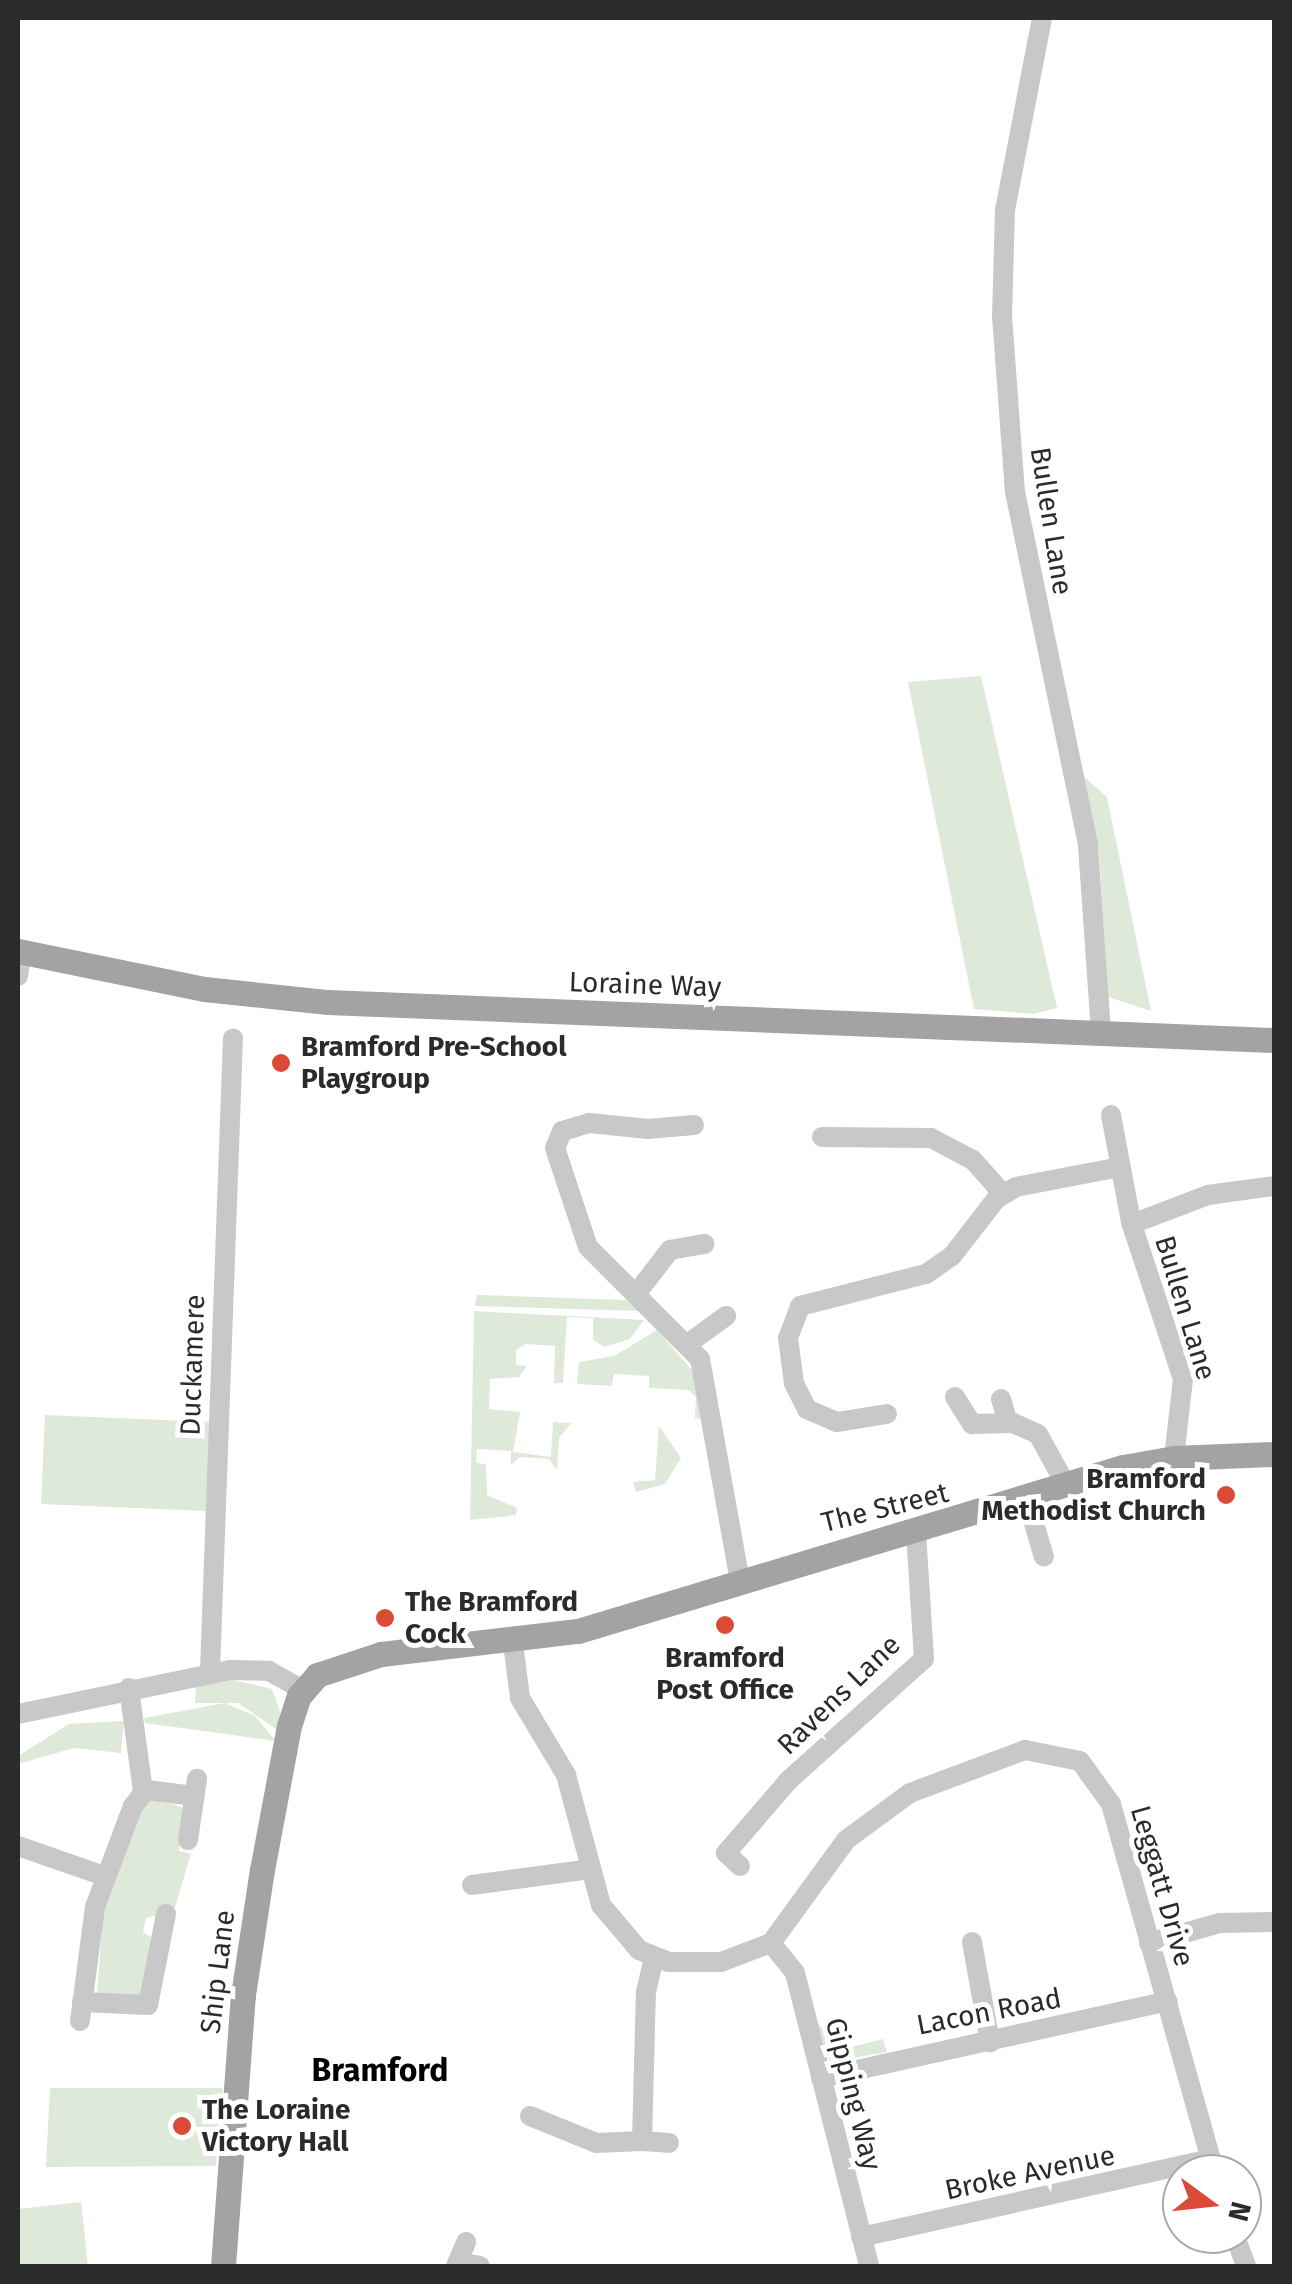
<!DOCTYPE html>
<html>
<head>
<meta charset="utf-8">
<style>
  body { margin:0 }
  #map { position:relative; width:1292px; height:2284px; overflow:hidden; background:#fff; font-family:"Fira Sans",sans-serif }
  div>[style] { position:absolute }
  .green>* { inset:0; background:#dfe9d9 }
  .minor>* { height:20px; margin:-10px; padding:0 10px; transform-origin:10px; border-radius:10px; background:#c8c8c8 }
  .major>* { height:25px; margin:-12.5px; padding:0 12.5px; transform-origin:12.5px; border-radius:12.5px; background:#a3a3a3 }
  .dots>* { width:28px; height:28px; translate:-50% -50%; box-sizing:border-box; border:5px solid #fff; border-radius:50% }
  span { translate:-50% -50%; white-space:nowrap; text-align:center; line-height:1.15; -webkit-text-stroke:10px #fff; paint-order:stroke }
  .street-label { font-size:28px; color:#2b2b2b }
  .poi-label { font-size:28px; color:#2b2b2b; font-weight:700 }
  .left { translate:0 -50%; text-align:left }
  .right { translate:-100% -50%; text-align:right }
  .quarter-label { font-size:32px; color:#000; font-weight:700 }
  .frame { position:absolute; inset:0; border:20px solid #2b2b2b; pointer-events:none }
  .north { position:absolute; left:1162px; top:2154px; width:100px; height:100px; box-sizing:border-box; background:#fff; border:2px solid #aaa; border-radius:50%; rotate:105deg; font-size:28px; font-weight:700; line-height:40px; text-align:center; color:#2b2b2b }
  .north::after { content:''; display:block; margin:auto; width:35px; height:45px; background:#da4a36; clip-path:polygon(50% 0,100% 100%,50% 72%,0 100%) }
</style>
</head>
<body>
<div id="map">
  <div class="green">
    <i style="clip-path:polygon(981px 676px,1057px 1008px,1033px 1014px,974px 1009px,908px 682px)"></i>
    <i style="clip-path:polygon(1082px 775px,1107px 797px,1151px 1011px,1108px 997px,1099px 853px)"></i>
    <i style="clip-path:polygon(477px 1295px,626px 1300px,640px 1311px,475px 1306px)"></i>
    <i style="clip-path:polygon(474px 1311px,644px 1320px,630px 1339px,605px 1347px,593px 1340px,593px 1318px,567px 1317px,563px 1383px,554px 1383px,555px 1346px,526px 1344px,516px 1350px,516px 1365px,527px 1366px,519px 1377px,490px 1379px,489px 1409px,520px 1412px,513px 1452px,551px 1457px,553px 1422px,571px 1423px,559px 1438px,557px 1470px,549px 1459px,520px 1457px,511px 1465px,511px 1451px,477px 1449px,476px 1463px,486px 1464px,487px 1495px,517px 1508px,516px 1515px,470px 1520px)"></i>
    <i style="clip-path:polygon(657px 1330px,692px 1370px,702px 1419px,695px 1418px,696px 1397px,689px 1390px,649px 1388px,649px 1376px,614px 1374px,612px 1386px,577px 1384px,579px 1362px,614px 1356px)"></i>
    <i style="clip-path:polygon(45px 1415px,210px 1422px,206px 1511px,41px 1504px)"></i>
    <i style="clip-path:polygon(659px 1426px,681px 1458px,665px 1484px,636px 1492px,633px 1482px,655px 1480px)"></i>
    <i style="clip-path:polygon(234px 1680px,272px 1689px,281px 1715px,279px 1731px,238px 1703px,195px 1703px,196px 1683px)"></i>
    <i style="clip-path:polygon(225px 1703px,255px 1716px,276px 1741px,145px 1723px,144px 1718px)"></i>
    <i style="clip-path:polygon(124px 1721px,121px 1753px,74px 1748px,18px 1764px,18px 1756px,69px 1724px)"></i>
    <i style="clip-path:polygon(154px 1798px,184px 1808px,179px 1851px,191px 1854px,186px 1870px,174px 1911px,146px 1918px,143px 1932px,155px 1940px,141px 1998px,97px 1994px,104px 1902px,144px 1804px)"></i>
    <i style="clip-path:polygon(815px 2020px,840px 2050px,883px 2039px,887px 2052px,830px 2062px)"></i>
    <i style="clip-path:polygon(50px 2088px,223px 2088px,216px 2166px,46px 2167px)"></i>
    <i style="clip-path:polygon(81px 2202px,88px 2266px,18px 2266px,18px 2209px)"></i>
  </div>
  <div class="minor">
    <i style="left:1042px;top:18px;width:196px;rotate:100.9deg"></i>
    <i style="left:1005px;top:210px;width:106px;rotate:91.6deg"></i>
    <i style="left:1002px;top:316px;width:176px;rotate:85.8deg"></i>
    <i style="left:1015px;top:492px;width:361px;rotate:78.3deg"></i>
    <i style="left:1088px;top:846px;width:185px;rotate:86deg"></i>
    <i style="left:18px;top:976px;width:24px;rotate:-81deg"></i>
    <i style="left:1111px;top:1115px;width:109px;rotate:79.4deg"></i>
    <i style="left:1131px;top:1222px;width:165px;rotate:71.7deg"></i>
    <i style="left:1183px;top:1379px;width:80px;rotate:96.5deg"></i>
    <i style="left:694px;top:1125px;width:46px;rotate:175deg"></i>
    <i style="left:648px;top:1129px;width:59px;rotate:-174.2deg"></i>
    <i style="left:589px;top:1123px;width:28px;rotate:163deg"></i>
    <i style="left:562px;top:1131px;width:18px;rotate:112deg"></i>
    <i style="left:555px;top:1148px;width:104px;rotate:71.6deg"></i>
    <i style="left:588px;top:1247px;width:158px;rotate:45deg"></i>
    <i style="left:700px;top:1359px;width:227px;rotate:79.8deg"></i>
    <i style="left:822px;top:1137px;width:109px;rotate:0.5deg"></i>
    <i style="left:931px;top:1138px;width:47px;rotate:27.6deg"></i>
    <i style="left:973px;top:1160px;width:45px;rotate:48.6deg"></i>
    <i style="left:1132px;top:1224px;width:81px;rotate:-20.9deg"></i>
    <i style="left:1208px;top:1195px;width:67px;rotate:-7.8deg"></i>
    <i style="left:636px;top:1294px;width:56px;rotate:-52.3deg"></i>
    <i style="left:670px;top:1250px;width:35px;rotate:-10deg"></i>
    <i style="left:689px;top:1343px;width:46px;rotate:-36.1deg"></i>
    <i style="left:955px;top:1397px;width:32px;rotate:58deg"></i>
    <i style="left:972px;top:1424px;width:41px;rotate:-1.4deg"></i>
    <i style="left:1013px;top:1423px;width:27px;rotate:24deg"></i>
    <i style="left:1038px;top:1434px;width:58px;rotate:61.2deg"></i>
    <i style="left:1001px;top:1399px;width:25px;rotate:74deg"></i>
    <i style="left:887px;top:1414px;width:51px;rotate:170.9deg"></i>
    <i style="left:837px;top:1422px;width:33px;rotate:-157deg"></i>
    <i style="left:807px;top:1409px;width:29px;rotate:-117deg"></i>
    <i style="left:794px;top:1383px;width:45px;rotate:-97.6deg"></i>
    <i style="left:788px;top:1338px;width:34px;rotate:-69deg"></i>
    <i style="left:800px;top:1306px;width:130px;rotate:-14.3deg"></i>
    <i style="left:926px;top:1274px;width:32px;rotate:-35deg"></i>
    <i style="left:952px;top:1256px;width:72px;rotate:-52.3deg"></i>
    <i style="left:996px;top:1199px;width:23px;rotate:-31deg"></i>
    <i style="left:1016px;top:1187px;width:106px;rotate:-10.9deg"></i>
    <i style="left:1027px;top:1500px;width:59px;rotate:73.4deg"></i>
    <i style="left:513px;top:1643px;width:55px;rotate:82.7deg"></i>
    <i style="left:520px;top:1698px;width:90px;rotate:59.1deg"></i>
    <i style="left:566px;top:1775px;width:135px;rotate:74.9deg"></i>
    <i style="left:601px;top:1905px;width:59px;rotate:49.8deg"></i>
    <i style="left:639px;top:1950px;width:31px;rotate:22deg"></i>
    <i style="left:668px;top:1962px;width:53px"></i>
    <i style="left:721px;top:1962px;width:53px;rotate:-20.8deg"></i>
    <i style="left:771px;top:1943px;width:127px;rotate:-53.9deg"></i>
    <i style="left:846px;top:1840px;width:79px;rotate:-36.3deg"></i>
    <i style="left:910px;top:1793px;width:123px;rotate:-20.5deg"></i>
    <i style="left:1025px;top:1750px;width:56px;rotate:11.3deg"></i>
    <i style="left:1080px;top:1761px;width:53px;rotate:54.2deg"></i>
    <i style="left:1111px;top:1804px;width:384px;rotate:74.3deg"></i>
    <i style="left:210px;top:1671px;width:633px;rotate:-87.92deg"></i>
    <i style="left:129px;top:1688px;width:104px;rotate:82.3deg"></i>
    <i style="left:18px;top:1714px;width:217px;rotate:-11.7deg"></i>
    <i style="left:230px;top:1670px;width:39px;rotate:1deg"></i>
    <i style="left:269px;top:1671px;width:39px;rotate:29deg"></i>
    <i style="left:188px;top:1840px;width:62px;rotate:-81.6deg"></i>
    <i style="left:18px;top:1846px;width:91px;rotate:19.2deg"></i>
    <i style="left:740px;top:1866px;width:19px;rotate:-137deg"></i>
    <i style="left:726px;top:1853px;width:96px;rotate:-49.2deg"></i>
    <i style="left:789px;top:1780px;width:181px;rotate:-41.9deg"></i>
    <i style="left:924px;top:1659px;width:127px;rotate:-93.6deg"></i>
    <i style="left:472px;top:1885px;width:119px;rotate:-7.7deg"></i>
    <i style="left:972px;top:1942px;width:102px;rotate:79.8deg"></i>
    <i style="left:771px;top:1943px;width:38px;rotate:51deg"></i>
    <i style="left:795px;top:1973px;width:302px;rotate:75.8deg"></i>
    <i style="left:1149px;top:1943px;width:74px;rotate:-15.7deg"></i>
    <i style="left:1220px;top:1923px;width:54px;rotate:-1.1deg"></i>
    <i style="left:82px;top:2002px;width:66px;rotate:2.6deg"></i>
    <i style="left:148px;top:2005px;width:93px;rotate:-78.8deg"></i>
    <i style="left:80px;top:2021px;width:115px;rotate:-82.5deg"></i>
    <i style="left:95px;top:1907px;width:108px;rotate:-69.4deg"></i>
    <i style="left:133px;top:1806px;width:21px;rotate:-51deg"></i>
    <i style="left:146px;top:1790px;width:49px;rotate:7deg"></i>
    <i style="left:821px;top:2078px;width:355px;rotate:-12.5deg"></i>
    <i style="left:530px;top:2116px;width:71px;rotate:22.2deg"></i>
    <i style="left:596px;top:2143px;width:46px;rotate:-2.5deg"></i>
    <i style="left:642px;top:2141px;width:149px;rotate:-88.5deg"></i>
    <i style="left:646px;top:1992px;width:36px;rotate:-77deg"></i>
    <i style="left:642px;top:2141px;width:27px;rotate:4deg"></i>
    <i style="left:1234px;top:2234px;width:34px;rotate:69deg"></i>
    <i style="left:861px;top:2237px;width:358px;rotate:-12.6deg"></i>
    <i style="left:458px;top:2262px;width:22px;rotate:10deg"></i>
    <i style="left:456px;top:2266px;width:26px;rotate:-67deg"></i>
  </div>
  <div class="major">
    <i style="left:18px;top:951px;width:190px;rotate:11.5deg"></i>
    <i style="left:204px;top:989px;width:125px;rotate:6deg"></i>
    <i style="left:328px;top:1002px;width:947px;rotate:2.3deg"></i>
    <i style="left:223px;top:2266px;width:272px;rotate:-85.8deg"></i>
    <i style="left:243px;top:1995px;width:126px;rotate:-81.4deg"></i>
    <i style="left:262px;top:1870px;width:147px;rotate:-79.4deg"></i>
    <i style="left:289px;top:1726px;width:32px;rotate:-72deg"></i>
    <i style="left:299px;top:1696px;width:28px;rotate:-49deg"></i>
    <i style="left:317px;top:1675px;width:67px;rotate:-18.2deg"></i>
    <i style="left:381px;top:1654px;width:198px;rotate:-6.7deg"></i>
    <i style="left:578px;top:1631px;width:569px;rotate:-16.75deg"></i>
    <i style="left:1123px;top:1467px;width:52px;rotate:-10deg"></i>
    <i style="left:1174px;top:1458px;width:100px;rotate:-2.3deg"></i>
  </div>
  <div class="dots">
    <i style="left:281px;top:1063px;background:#da4a36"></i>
    <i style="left:1226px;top:1495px;background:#da4a36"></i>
    <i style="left:385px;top:1618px;background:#da4a36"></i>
    <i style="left:725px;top:1625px;background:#da4a36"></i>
    <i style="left:182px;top:2126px;background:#da4a36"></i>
  </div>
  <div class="street-label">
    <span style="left:1051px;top:521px;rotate:81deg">Bullen Lane</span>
    <span style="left:645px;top:985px;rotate:2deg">Loraine Way</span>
    <span style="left:1185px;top:1308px;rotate:73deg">Bullen Lane</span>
    <span style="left:193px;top:1365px;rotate:-88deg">Duckamere</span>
    <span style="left:885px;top:1508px;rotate:-14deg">The Street</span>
    <span style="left:839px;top:1695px;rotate:-44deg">Ravens Lane</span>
    <span style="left:1162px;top:1886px;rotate:74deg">Leggatt Drive</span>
    <span style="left:218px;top:1972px;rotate:-83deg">Ship Lane</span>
    <span style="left:989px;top:2012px;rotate:-11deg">Lacon Road</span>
    <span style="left:853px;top:2094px;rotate:76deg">Gipping Way</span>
    <span style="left:1030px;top:2173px;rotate:-12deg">Broke Avenue</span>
  </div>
  <div class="poi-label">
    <span class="left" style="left:301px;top:1063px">Bramford Pre-School<br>Playgroup</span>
    <span class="right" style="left:1206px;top:1495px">Bramford<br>Methodist Church</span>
    <span class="left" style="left:405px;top:1618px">The Bramford<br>Cock</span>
    <span style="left:725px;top:1674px">Bramford<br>Post Office</span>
    <span class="left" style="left:202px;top:2126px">The Loraine<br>Victory Hall</span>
  </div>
  <div class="quarter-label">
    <span style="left:380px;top:2070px">Bramford</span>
  </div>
  <div class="frame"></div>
  <div class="north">N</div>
</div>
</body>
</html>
